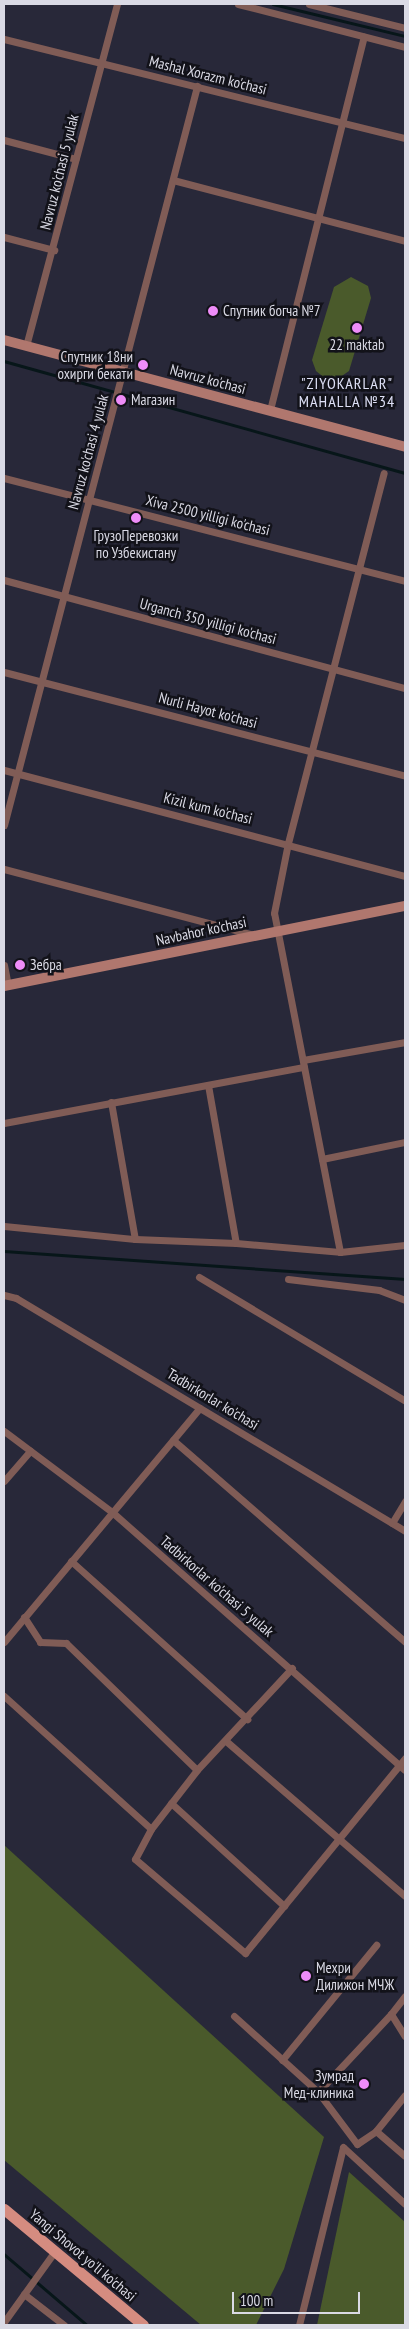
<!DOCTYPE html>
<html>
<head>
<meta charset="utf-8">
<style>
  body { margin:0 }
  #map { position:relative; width:409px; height:2329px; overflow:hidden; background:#282839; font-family:"PT Sans Narrow",sans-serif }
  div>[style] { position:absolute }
  .green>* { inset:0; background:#4a5a2b }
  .stream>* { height:2.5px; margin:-1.25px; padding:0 1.25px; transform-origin:1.25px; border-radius:1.25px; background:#071619 }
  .street>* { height:7px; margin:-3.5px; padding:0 3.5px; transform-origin:3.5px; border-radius:3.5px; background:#805c56 }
  .secondary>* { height:10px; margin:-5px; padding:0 5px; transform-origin:5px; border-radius:5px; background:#b0776e }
  .primary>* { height:11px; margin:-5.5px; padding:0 5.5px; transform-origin:5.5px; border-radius:5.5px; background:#d58c80 }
  .dots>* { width:14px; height:14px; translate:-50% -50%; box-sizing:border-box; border:2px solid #121219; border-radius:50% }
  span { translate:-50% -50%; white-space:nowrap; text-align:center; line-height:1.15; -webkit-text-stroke:5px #121219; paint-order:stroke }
  .street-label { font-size:15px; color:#dadae5 }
  .poi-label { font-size:15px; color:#dadae5 }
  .left { translate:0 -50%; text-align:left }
  .right { translate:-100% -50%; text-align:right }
  .neighbourhood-label { font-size:16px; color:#dee0f6; letter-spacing:1px }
  .frame { position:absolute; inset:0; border:5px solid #dadae5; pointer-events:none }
  .scale { position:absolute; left:232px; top:2292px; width:128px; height:22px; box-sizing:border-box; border:2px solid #dadae5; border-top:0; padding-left:6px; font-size:15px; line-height:18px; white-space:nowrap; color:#dadae5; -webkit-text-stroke:4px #121219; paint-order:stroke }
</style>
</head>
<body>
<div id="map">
  <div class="green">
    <i style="clip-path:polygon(351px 277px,368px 286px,371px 298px,349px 371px,339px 378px,326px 379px,316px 371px,312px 360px,334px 287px)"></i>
    <i style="clip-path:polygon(4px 1845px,324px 2137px,284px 2269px,256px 2325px,201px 2325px,4px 2160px)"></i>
    <i style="clip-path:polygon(349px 2172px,405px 2222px,405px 2325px,317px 2325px)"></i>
  </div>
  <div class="stream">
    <i style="left:273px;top:4px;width:136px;rotate:13.6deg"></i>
    <i style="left:4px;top:361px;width:416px;rotate:15.6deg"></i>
    <i style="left:4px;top:1251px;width:402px;rotate:4deg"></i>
    <i style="left:4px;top:2254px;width:109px;rotate:40.5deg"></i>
  </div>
  <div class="street">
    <i style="left:238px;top:4px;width:172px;rotate:14.4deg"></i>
    <i style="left:309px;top:4px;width:99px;rotate:14deg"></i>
    <i style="left:4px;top:39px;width:413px;rotate:13.9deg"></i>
    <i style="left:4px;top:140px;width:74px;rotate:14.8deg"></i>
    <i style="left:173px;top:180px;width:240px;rotate:14.7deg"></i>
    <i style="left:4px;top:237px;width:52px;rotate:14.6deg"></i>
    <i style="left:26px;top:346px;width:354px;rotate:-75.1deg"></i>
    <i style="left:270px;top:410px;width:385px;rotate:-75.9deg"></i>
    <i style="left:4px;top:478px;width:414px;rotate:14.4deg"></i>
    <i style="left:4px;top:580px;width:415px;rotate:15.1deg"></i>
    <i style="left:4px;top:672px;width:414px;rotate:14.5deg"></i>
    <i style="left:4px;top:770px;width:415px;rotate:14.8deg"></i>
    <i style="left:4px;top:825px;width:764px;rotate:-75.36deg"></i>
    <i style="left:4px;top:869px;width:259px;rotate:14.8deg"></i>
    <i style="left:4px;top:965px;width:21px;rotate:79deg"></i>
    <i style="left:303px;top:1060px;width:104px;rotate:-10deg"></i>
    <i style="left:208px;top:1085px;width:160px;rotate:80deg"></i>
    <i style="left:111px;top:1102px;width:139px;rotate:80.1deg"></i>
    <i style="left:4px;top:1123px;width:305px;rotate:-10.6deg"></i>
    <i style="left:322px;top:1159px;width:85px;rotate:-11.6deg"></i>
    <i style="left:4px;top:1226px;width:132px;rotate:5.7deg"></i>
    <i style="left:135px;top:1239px;width:101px;rotate:2.3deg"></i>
    <i style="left:236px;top:1243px;width:104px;rotate:4.9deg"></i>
    <i style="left:340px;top:1252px;width:65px;rotate:-6.1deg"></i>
    <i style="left:340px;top:1252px;width:345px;rotate:-101deg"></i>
    <i style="left:274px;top:913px;width:71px;rotate:-78.7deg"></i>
    <i style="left:288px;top:843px;width:382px;rotate:-75.5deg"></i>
    <i style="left:199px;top:1277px;width:240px;rotate:31deg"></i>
    <i style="left:288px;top:1279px;width:92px;rotate:6.9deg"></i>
    <i style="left:379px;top:1290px;width:28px;rotate:21deg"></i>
    <i style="left:4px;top:1295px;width:12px;rotate:14deg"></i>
    <i style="left:16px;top:1298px;width:453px;rotate:30.9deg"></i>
    <i style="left:4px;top:1431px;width:135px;rotate:36.9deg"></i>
    <i style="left:112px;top:1512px;width:390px;rotate:41.4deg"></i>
    <i style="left:173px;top:1440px;width:308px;rotate:41deg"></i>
    <i style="left:4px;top:1481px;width:40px;rotate:-49deg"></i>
    <i style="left:392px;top:1523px;width:26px;rotate:-59deg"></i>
    <i style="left:71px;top:1561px;width:237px;rotate:41.9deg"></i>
    <i style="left:24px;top:1617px;width:30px;rotate:57deg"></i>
    <i style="left:40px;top:1642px;width:26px;rotate:2deg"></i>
    <i style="left:66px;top:1643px;width:182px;rotate:44.1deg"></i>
    <i style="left:4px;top:1642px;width:305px;rotate:-50.1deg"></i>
    <i style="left:292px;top:1668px;width:139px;rotate:133deg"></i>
    <i style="left:197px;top:1770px;width:75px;rotate:127.9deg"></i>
    <i style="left:151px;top:1829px;width:34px;rotate:118deg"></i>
    <i style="left:135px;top:1859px;width:145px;rotate:40.5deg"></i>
    <i style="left:245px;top:1953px;width:252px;rotate:-50.6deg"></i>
    <i style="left:4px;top:1696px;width:198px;rotate:42.1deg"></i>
    <i style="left:226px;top:1741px;width:237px;rotate:40.9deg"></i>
    <i style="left:171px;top:1803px;width:153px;rotate:42.3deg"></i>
    <i style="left:405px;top:1996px;width:23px;rotate:128deg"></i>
    <i style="left:391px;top:2014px;width:26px;rotate:58deg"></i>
    <i style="left:234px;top:2016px;width:113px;rotate:42.1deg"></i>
    <i style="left:318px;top:2092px;width:65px;rotate:53.1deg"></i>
    <i style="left:357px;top:2144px;width:23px;rotate:-34deg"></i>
    <i style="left:282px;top:2060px;width:149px;rotate:-50.7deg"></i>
    <i style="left:318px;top:2092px;width:107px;rotate:-46.9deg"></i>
    <i style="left:405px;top:2095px;width:46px;rotate:128.9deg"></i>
    <i style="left:376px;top:2131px;width:38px;rotate:41deg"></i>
    <i style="left:24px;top:2294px;width:51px;rotate:37.8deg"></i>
    <i style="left:4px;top:2322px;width:87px;rotate:-54.3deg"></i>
    <i style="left:299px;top:2325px;width:183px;rotate:-76.1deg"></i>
    <i style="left:343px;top:2147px;width:84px;rotate:42.6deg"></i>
  </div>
  <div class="secondary">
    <i style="left:4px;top:340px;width:415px;rotate:14.9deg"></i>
    <i style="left:4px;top:986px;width:409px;rotate:-11.3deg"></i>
  </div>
  <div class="primary">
    <i style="left:4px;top:2209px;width:181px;rotate:39.8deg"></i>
  </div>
  <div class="dots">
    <i style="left:213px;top:311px;background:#ee8cf8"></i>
    <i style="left:357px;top:328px;background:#ee8cf8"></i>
    <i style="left:143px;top:365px;background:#ee8cf8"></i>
    <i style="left:121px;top:400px;background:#ee8cf8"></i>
    <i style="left:136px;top:518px;background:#ee8cf8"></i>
    <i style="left:20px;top:965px;background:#ee8cf8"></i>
    <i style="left:306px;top:1976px;background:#ee8cf8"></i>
    <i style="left:364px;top:2084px;background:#ee8cf8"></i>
  </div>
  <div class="street-label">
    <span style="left:208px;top:75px;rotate:14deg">Mashal Xorazm ko'chasi</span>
    <span style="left:59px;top:172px;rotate:-76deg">Navruz ko'chasi 5 yulak</span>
    <span style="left:208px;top:379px;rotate:15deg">Navruz ko'chasi</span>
    <span style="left:88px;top:452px;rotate:-75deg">Navruz ko'chasi 4 yulak</span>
    <span style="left:208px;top:515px;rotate:14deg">Xiva 2500 yilligi ko'chasi</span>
    <span style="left:208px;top:621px;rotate:15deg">Urganch 350 yilligi ko'chasi</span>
    <span style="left:208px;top:710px;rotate:15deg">Nurli Hayot ko'chasi</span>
    <span style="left:208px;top:808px;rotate:14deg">Kizil kum ko'chasi</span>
    <span style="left:201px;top:931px;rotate:-12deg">Navbahor ko'chasi</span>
    <span style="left:213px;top:1399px;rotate:31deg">Tadbirkorlar ko'chasi</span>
    <span style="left:217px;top:1586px;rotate:41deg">Tadbirkorlar ko'chasi 5 yulak</span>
    <span style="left:83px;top:2255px;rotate:40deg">Yangi Shovot yo'li ko'chasi</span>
  </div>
  <div class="poi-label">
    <span class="left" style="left:223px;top:311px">Спутник богча №7</span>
    <span style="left:357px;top:345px">22 maktab</span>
    <span class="right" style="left:133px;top:365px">Спутник 18ни<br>охирги бекати</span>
    <span class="left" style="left:131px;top:400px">Магазин</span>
    <span style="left:136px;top:544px">ГрузоПеревозки<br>по Узбекистану</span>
    <span class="left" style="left:30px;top:965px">Зебра</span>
    <span class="left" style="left:316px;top:1976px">Мехри<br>Дилижон МЧЖ</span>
    <span class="right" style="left:354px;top:2084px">Зумрад<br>Мед-клиника</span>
  </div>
  <div class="neighbourhood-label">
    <span style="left:347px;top:392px">"ZIYOKARLAR"<br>MAHALLA №34</span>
  </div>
  <div class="frame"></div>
  <div class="scale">100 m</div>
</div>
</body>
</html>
